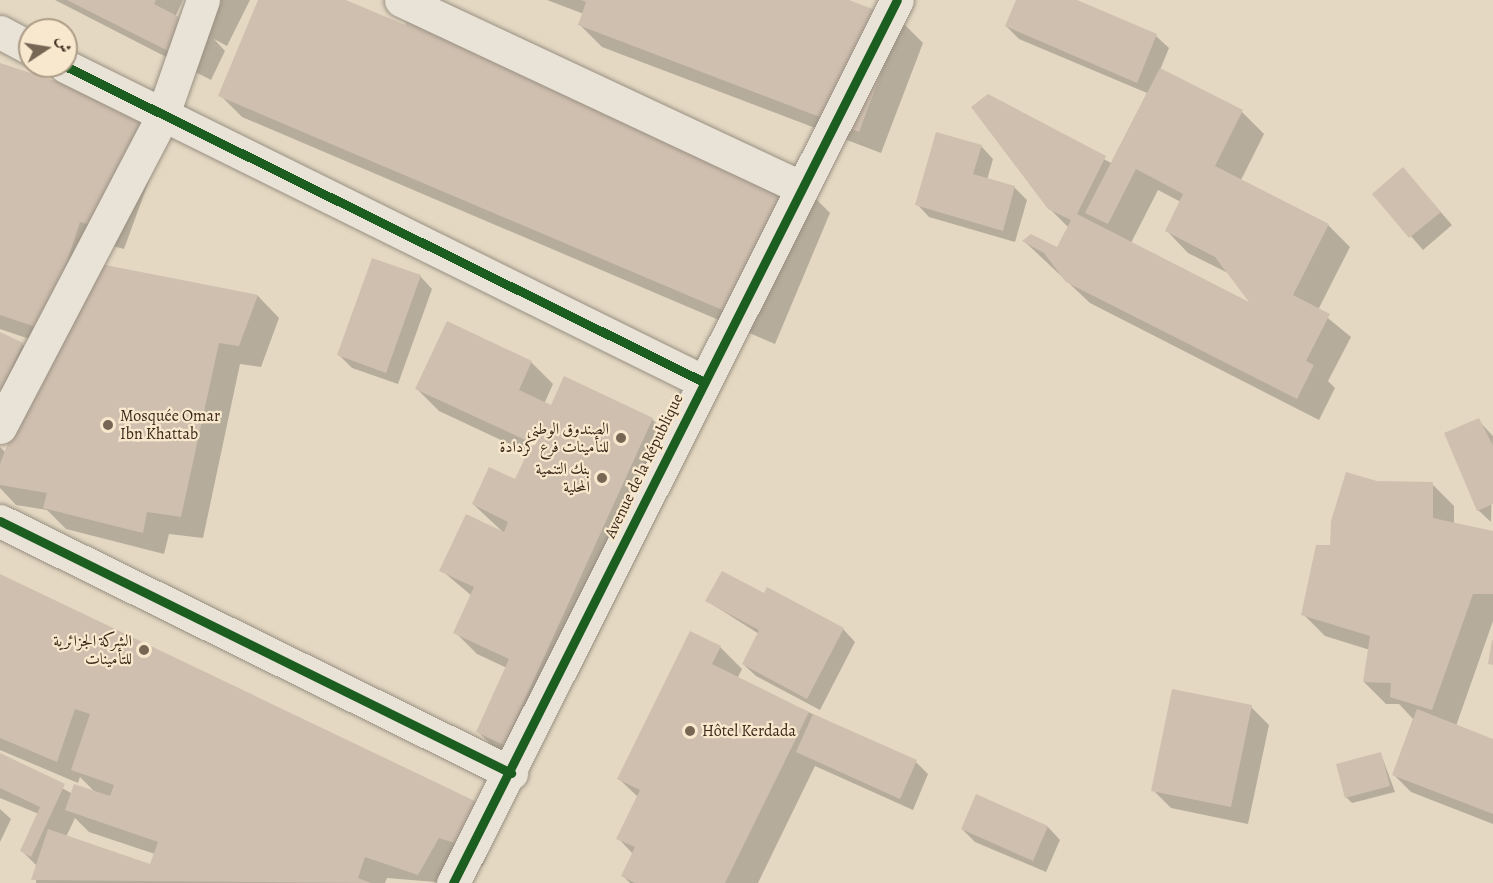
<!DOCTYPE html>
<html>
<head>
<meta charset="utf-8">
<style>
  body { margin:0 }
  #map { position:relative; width:1493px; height:883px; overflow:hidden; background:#e4d8c2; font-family:Alegreya,Amiri,serif }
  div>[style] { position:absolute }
  .shadow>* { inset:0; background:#0003 }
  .building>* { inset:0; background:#cfbfaf }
  .roads { filter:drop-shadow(0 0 2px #999082) drop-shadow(0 0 2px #999082) }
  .street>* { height:33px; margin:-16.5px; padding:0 16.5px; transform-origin:16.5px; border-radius:16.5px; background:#e9e2d7 }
  .secondary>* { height:33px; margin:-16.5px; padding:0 16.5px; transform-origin:16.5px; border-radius:16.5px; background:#e9e2d7 }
  .cycleway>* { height:9px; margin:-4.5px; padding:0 4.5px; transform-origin:4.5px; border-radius:4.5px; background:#1b5e20 }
  .dots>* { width:16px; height:16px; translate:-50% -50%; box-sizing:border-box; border:3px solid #f7e8ce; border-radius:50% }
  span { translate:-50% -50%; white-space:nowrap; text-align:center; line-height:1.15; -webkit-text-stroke:4.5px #f7e8ce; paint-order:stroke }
  .poi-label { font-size:16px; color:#3b2819 }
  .left { translate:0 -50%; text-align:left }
  .right { translate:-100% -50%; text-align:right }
  .street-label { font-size:16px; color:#3b2819 }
  .north { position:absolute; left:18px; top:18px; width:60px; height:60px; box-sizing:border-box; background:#f7e8ce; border:2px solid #ac9b86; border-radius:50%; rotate:78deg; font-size:16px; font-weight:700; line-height:24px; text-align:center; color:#3b2819 }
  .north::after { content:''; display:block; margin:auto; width:21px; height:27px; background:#766654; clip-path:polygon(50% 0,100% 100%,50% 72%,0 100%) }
</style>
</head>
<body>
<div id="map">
  <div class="shadow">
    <i style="clip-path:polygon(55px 0,183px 0,175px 17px,209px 34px,197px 21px,205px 0,250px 0,227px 46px,214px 39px,225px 51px,211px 80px)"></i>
    <i style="clip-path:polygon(260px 0,343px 0,808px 191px,830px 213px,775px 344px,242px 117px,220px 95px)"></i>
    <i style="clip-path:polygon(547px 0,844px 0,901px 21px,923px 43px,881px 153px,602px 47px,580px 25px,584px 14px)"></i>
    <i style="clip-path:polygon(evenodd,1018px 0,1073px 0,1156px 36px,1169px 48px,1160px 70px,1242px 112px,1264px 134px,1241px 180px,1328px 225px,1350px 247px,1318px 310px,1351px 337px,1328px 381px,1335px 388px,1319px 420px,1090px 303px,1024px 241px,1058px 249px,1069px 228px,1049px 208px,988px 96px,1111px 163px,1147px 93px,1019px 39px,1006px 26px,1018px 0,1158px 190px,1181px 202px,1167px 231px,1188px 253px,1230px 274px,1255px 306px,1131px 243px,1158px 190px)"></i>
    <i style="clip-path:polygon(0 65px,144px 112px,166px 134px,124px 249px,102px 243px,95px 264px,258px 296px,279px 318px,261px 367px,240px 364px,203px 538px,169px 534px,164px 554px,66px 529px,47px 510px,16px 505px,0 488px,0 447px,6px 453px,28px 394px,0 411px,0 334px,22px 344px,40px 362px,53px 347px,0 329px)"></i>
    <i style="clip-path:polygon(981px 146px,993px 159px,987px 180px,1014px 187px,1027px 200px,1015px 242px,929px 217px,917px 204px)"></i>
    <i style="clip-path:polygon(1403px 169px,1452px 225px,1423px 250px,1374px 194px)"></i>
    <i style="clip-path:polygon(420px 276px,432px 289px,398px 384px,352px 368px,339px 355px)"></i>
    <i style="clip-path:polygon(531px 362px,553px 384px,544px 404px,652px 419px,674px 441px,500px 753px,478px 732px,507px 668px,477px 654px,455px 632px,472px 596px,441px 570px,505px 534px,473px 504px,516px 481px,529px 453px,439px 411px,417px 389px)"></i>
    <i style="clip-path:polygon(1478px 420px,1493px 436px,1491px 522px,1478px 510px)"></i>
    <i style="clip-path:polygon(1377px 483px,1432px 484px,1454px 506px,1454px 526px,1493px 532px,1493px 621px,1456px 726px,1493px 741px,1493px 824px,1411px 792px,1393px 774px,1413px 719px,1399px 704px,1386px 704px,1364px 682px,1370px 650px,1325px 636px,1303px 614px,1332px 546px)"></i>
    <i style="clip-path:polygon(evenodd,0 576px,498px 825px,483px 866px,461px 859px,448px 883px,387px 878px,385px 883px,36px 883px,37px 866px,22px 851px,39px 814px,0 798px,0 755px,73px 794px,96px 793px,80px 777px,78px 783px,0 750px,0 576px,75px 818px,89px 832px,155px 854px,151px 866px,66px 837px,75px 818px)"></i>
    <i style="clip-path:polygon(764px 595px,843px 629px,855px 642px,820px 710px,756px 676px,743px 664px,759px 634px,707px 601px)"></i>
    <i style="clip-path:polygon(720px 647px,742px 669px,737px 679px,916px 762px,928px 774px,913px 810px,815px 766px,758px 883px,630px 883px,623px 876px,633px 854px,618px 838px,638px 797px,619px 779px)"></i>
    <i style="clip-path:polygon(1251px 707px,1269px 725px,1248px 824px,1171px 808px,1153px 790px)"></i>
    <i style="clip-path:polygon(1381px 754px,1395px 792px,1352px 803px,1346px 797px)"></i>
    <i style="clip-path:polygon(0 809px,11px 819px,0 842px)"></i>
    <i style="clip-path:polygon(1048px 827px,1060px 840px,1046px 872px,975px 842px,962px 829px)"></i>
  </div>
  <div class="building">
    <i style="clip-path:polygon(67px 0,156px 0,154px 4px,208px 32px,192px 63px)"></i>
    <i style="clip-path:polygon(258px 0,346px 0,405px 25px,407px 19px,809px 190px,753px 323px,218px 96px)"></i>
    <i style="clip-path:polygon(581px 0,849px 0,901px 20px,859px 132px,578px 25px,586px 2px)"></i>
    <i style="clip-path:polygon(1016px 0,1077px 0,1157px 34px,1137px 83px,1005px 26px)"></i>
    <i style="clip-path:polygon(0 63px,145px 110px,102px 228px,80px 222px,45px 330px,0 315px)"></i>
    <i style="clip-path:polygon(1160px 68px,1243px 110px,1215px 166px,1329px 224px,1293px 295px,1330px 314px,1306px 361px,1314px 365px,1297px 399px,1066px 282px,1044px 253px,1022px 241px,1031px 234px,1057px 247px,1071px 220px,1048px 209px,971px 107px,988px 94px,1106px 156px,1077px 214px,1249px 302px,1215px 257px,1165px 231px,1183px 194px,1136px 169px,1108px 224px,1085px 213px)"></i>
    <i style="clip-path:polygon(936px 132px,982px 145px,973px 174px,1015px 186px,1003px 231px,915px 205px)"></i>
    <i style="clip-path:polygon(1403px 167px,1441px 212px,1409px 238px,1372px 194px)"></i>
    <i style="clip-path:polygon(372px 258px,421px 275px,386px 373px,337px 355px)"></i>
    <i style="clip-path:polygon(90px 262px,258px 295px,239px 346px,219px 343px,181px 517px,147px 512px,143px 533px,43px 508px,47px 493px,0 485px,0 464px,30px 385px)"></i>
    <i style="clip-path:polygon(447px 321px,532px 361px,519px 390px,551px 405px,564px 376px,653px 418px,504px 745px,476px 732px,509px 659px,453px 633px,474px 587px,439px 571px,466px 514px,504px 532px,508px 522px,472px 504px,489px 467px,515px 479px,532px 443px,415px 389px)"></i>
    <i style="clip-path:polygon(0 332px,23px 343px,0 393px)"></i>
    <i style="clip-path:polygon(1479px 418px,1493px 446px,1493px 504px,1477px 511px,1444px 433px)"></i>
    <i style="clip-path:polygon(1346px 472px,1377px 481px,1433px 482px,1433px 518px,1493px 531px,1493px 594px,1473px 594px,1432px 710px,1390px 697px,1391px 683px,1363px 682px,1370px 636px,1301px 615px,1316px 545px,1330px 545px,1331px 521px)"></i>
    <i style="clip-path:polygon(722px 571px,764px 593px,767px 587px,844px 628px,807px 699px,742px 664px,759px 630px,705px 601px)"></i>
    <i style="clip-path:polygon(0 574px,477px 802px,461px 845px,439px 838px,418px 875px,365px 857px,358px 878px,371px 883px,31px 880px,48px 829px,150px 864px,158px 842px,65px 810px,74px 784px,110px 796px,114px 785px,71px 770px,90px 714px,75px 709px,57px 762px,0 738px)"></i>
    <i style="clip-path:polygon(690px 631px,721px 646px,712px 664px,809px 712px,725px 883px,635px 883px,621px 876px,635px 847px,616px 839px,640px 790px,617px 779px)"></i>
    <i style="clip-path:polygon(1492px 640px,1493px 640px,1493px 665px,1488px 664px)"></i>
    <i style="clip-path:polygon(1172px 689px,1252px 705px,1231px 807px,1151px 791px)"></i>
    <i style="clip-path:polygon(1417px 709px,1493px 739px,1493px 814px,1392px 775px)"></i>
    <i style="clip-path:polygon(813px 714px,917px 760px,900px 799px,796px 752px)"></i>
    <i style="clip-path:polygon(1381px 752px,1390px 786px,1345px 798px,1336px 764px)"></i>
    <i style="clip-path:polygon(0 753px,65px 784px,31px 857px,20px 851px,40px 807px,0 788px)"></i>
    <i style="clip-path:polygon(976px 794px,1048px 826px,1033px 861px,961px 829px)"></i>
  </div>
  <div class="roads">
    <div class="street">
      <i style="left:401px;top:0;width:442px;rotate:25.1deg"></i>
      <i style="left:0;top:32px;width:34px;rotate:28deg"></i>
      <i style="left:65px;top:66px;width:711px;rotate:26.31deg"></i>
      <i style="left:0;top:427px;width:350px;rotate:-62.4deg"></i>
      <i style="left:162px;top:117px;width:124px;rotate:-70.7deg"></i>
      <i style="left:0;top:521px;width:570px;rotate:26.25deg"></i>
    </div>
    <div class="secondary">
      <i style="left:453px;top:883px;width:988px;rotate:-63.31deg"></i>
    </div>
  </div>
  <div class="cycleway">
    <i style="left:65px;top:66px;width:711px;rotate:26.31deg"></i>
    <i style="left:0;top:521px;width:570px;rotate:26.25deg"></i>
    <i style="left:453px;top:883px;width:988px;rotate:-63.31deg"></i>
  </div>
  <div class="dots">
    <i style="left:108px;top:425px;background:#766654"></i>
    <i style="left:621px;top:438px;background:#766654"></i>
    <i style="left:602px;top:478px;background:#766654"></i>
    <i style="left:144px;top:650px;background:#766654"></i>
    <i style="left:690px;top:731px;background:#766654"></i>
  </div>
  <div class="poi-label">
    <span class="left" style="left:120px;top:425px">Mosquée Omar<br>Ibn Khattab</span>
    <span class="right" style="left:609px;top:438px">الصندوق الوطني<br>للنأمينات فرع كردادة</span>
    <span class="right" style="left:590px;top:478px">بنك التنمية<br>المحلية</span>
    <span class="right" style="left:132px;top:650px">الشركة الجزائرية<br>للتأمينات</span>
    <span class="left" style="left:702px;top:731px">Hôtel Kerdada</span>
  </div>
  <div class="street-label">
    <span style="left:644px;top:466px;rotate:-64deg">Avenue de la République</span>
  </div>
  <div class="north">ش</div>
</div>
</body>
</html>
